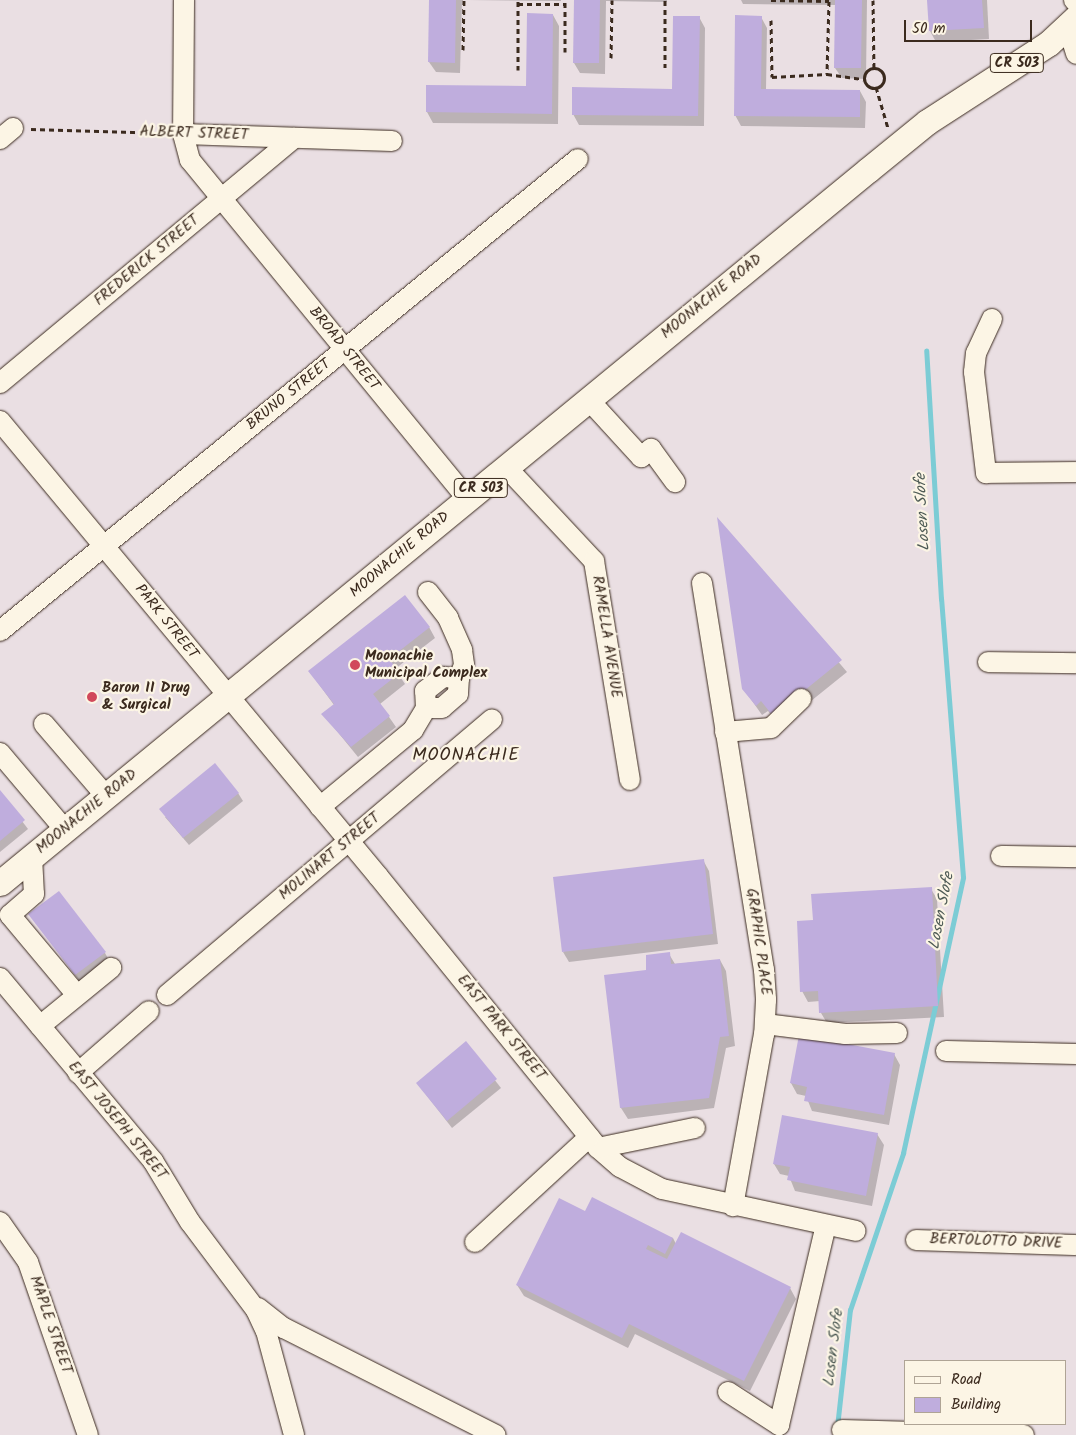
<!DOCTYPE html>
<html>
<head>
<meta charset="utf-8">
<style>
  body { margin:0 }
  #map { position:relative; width:1076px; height:1435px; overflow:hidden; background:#eadfe3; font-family:Kalam,sans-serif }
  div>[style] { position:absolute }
  .shadow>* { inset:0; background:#0003 }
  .stream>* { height:5px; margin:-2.5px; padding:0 2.5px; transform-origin:2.5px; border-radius:2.5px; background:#7cccd5 }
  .building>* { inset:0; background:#bfaddd }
  .path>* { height:3px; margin-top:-1.5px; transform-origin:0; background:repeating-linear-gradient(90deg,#3b2a1e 0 5px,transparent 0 9px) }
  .path>.ring { margin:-1.5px; padding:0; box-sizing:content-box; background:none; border:3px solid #3b2a1e; border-radius:50% }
  .roads { filter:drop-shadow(0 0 1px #3b2a1e) drop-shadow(0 0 1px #3b2a1e) }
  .minor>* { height:20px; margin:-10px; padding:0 10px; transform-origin:10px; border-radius:10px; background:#fcf5e5 }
  .major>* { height:25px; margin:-12.5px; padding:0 12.5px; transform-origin:12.5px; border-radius:12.5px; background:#fcf5e5 }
  .dots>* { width:14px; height:14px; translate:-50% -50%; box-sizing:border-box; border:2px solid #fcf5e5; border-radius:50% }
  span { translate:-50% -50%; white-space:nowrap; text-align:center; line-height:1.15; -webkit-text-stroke:4.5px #fcf5e5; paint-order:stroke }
  .shield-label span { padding:1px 4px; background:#fcf5e5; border:1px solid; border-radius:4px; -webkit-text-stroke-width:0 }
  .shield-label { font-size:14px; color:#3b2a1e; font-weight:700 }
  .street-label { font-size:15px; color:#3b2a1e }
  .poi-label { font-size:15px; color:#3b2a1e; font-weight:700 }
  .left { translate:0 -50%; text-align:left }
  .water-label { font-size:16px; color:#4e5b55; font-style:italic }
  .quarter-label { font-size:18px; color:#3b2a1e; letter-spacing:1px }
  .legend { position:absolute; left:904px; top:1360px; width:162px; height:65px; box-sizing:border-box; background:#fcf5e5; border:1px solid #afa495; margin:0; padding:6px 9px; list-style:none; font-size:15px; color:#3b2a1e }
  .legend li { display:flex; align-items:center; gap:10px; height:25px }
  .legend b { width:25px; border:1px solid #afa495 }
  .scale { position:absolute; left:904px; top:20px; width:128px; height:22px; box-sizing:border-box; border:2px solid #3b2a1e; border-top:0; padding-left:6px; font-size:15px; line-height:18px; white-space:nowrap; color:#3b2a1e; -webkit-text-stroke:4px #fcf5e5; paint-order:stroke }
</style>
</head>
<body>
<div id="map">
  <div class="shadow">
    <i style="clip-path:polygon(430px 0,462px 0,460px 73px,436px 72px,429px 62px)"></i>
    <i style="clip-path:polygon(468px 0,561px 0,561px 1px)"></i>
    <i style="clip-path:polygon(575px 0,667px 0,667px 2px,606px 1px,605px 74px,580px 73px,574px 63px)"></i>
    <i style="clip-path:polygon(741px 0,867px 0,866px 79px,842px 78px,835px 68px,836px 5px,743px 4px)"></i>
    <i style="clip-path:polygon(928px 0,987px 0,989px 39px,936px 42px,930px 31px)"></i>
    <i style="clip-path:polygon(553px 15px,559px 26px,558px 124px,433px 123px,427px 112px,428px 86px,527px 88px)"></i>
    <i style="clip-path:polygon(699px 17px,705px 28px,704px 126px,579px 125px,573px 114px,673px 90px)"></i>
    <i style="clip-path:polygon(761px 17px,767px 28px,766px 90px,860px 91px,866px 102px,865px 128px,741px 126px,735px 115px)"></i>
    <i style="clip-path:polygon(719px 521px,847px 672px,780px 726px,768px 711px,762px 715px,743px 688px)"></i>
    <i style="clip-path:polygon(429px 627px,435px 638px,395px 669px,405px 684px,380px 704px,396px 727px,358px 757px,323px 714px,334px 705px,310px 672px)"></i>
    <i style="clip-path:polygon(0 792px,28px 829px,0 852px)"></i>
    <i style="clip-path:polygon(238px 793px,243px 801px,189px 845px,165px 817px)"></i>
    <i style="clip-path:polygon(703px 860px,709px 871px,718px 944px,569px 962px,563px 952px)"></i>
    <i style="clip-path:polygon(931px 889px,937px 899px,944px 1017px,827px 1023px,821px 1013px,820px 1001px,808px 1002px,802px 991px,814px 921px)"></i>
    <i style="clip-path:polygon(30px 914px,105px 953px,109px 960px,80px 982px)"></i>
    <i style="clip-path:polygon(669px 954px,675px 964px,720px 960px,726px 971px,735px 1046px,726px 1048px,714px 1108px,628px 1119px,621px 1108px,606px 976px,648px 971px)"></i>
    <i style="clip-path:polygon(466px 1043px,501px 1088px,452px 1128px,417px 1083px)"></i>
    <i style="clip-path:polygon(894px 1054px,900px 1065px,889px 1125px,812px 1111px,806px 1096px,797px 1094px,791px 1083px)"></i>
    <i style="clip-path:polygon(877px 1134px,884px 1145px,872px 1206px,795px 1191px,789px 1176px,780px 1174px,774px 1164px)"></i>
    <i style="clip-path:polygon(585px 1213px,673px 1238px,676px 1244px,790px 1288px,796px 1299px,750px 1391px,635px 1334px,628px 1348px,524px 1296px,517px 1285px)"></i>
  </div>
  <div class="stream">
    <i style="left:837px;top:1427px;width:118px;rotate:-83.7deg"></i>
    <i style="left:850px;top:1310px;width:166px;rotate:-71.3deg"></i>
    <i style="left:903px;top:1153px;width:282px;rotate:-77.7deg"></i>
    <i style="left:963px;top:877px;width:279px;rotate:-94.5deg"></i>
    <i style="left:941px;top:599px;width:249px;rotate:-93.4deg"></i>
  </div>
  <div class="building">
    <i style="clip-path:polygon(429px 0,456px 0,455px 63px,428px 62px)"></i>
    <i style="clip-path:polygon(574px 0,600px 0,599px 63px,573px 63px)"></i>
    <i style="clip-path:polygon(835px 0,862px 0,861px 68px,834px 68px)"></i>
    <i style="clip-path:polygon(927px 0,982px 0,984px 28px,929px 31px)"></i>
    <i style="clip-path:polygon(527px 13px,553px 14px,552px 114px,426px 112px,426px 85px,526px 86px)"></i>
    <i style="clip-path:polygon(735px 15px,762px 16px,761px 89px,860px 90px,860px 117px,734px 116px)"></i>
    <i style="clip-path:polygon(673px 16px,700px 16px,698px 116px,572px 115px,572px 87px,672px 89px)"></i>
    <i style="clip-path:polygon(717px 517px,842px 660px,773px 716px,761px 701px,756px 706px,742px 689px)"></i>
    <i style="clip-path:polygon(405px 595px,430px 627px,389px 659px,400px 673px,373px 694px,390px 716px,351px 747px,321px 714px,334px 704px,308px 671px)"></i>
    <i style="clip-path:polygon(215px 763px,239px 793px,183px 838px,159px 809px)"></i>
    <i style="clip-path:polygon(0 790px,25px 820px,0 841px)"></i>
    <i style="clip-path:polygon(704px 859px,713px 934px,562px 952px,553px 877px)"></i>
    <i style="clip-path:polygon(932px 887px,938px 1006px,819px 1013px,818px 991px,800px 992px,797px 921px,813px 920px,811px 894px)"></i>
    <i style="clip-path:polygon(59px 891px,106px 952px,75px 975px,28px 914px)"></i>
    <i style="clip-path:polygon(670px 952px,671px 964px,720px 959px,729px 1036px,720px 1037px,709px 1098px,620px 1108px,604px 975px,646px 970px,646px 955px)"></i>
    <i style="clip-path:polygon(799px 1035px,895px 1053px,884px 1115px,804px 1101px,807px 1087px,790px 1083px)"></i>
    <i style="clip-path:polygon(466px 1041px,497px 1079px,447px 1121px,416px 1083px)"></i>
    <i style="clip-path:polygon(782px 1115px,878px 1133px,866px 1196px,787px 1180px,790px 1167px,773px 1164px)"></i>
    <i style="clip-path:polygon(592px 1197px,673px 1238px,665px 1254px,648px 1245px,646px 1249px,667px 1259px,681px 1232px,791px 1287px,744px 1381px,629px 1324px,622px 1338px,516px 1285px,559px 1198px,585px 1211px)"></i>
  </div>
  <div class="path">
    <i style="left:771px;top:0;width:58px;rotate:1deg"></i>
    <i style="left:829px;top:1px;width:73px;rotate:91.6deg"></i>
    <i style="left:827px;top:74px;width:37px;rotate:8deg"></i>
    <i style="left:873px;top:0;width:68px;rotate:89.2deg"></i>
    <i style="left:518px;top:4px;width:47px"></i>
    <i style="left:771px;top:20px;width:57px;rotate:89deg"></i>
    <i style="left:772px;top:77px;width:55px;rotate:-3.1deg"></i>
    <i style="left:463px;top:50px;width:50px;rotate:-88.9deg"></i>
    <i style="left:565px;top:52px;width:52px;rotate:-90deg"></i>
    <i style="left:611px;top:58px;width:58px;rotate:-89deg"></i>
    <i style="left:665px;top:68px;width:68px;rotate:-90deg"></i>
    <i class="ring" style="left:864px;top:68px;width:17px;height:17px"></i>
    <i style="left:518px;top:70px;width:70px;rotate:-90deg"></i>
    <i style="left:876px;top:87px;width:43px;rotate:73.7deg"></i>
    <i style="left:31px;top:129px;width:136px;rotate:1.7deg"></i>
  </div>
  <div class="roads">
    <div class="minor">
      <i style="left:184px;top:0;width:134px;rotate:90.4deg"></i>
      <i style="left:183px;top:134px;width:27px;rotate:75deg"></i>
      <i style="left:190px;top:160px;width:438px;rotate:50.7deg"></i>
      <i style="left:1074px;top:0;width:3px;rotate:45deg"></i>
      <i style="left:1068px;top:27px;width:28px;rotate:73deg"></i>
      <i style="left:183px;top:134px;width:209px;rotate:1.9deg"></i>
      <i style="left:0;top:139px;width:17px;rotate:-40deg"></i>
      <i style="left:992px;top:319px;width:38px;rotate:115deg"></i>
      <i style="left:976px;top:353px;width:19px;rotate:96deg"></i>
      <i style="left:974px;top:372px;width:102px;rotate:83.2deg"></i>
      <i style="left:986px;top:473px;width:90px;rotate:-0.6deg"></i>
      <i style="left:0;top:383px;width:383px;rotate:-39.8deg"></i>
      <i style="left:588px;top:399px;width:79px;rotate:47.6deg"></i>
      <i style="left:641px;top:457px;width:13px;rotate:-39deg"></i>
      <i style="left:651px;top:449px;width:41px;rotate:54deg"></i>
      <i style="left:0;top:421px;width:592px;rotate:50.28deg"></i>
      <i style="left:378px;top:876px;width:350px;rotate:51deg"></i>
      <i style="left:598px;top:1148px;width:29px;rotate:41deg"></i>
      <i style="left:620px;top:1167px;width:47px;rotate:27.6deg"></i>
      <i style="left:662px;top:1189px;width:198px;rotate:12.2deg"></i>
      <i style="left:506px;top:467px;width:129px;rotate:46.9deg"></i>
      <i style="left:594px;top:561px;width:222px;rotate:80.7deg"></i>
      <i style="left:702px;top:583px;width:392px;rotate:80.9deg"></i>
      <i style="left:764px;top:970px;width:30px;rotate:86deg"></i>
      <i style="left:766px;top:1000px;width:34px;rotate:93deg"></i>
      <i style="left:764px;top:1034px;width:175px;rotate:100.2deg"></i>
      <i style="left:428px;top:592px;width:33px;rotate:52deg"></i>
      <i style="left:448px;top:618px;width:35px;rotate:66deg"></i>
      <i style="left:462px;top:650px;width:15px;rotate:82deg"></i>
      <i style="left:464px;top:665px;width:14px;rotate:111deg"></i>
      <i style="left:0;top:631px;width:746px;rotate:-39.24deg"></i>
      <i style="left:988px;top:662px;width:88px;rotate:0.7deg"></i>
      <i style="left:44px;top:724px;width:95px;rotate:49.3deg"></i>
      <i style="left:725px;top:732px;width:46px;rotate:-5deg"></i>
      <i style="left:771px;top:728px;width:42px;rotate:-44deg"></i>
      <i style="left:0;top:753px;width:101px;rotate:49.8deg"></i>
      <i style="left:320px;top:807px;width:121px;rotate:-39.6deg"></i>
      <i style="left:413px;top:730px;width:26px;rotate:-59deg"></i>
      <i style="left:426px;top:708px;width:17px;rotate:-93deg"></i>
      <i style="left:425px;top:691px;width:23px;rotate:-38deg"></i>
      <i style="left:443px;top:677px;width:16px;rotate:4deg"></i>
      <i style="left:459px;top:678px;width:16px;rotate:94deg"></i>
      <i style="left:458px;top:694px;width:21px;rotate:139deg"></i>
      <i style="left:442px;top:708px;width:16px;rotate:180deg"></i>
      <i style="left:1001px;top:856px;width:75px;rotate:0.8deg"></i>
      <i style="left:32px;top:857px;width:37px;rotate:87deg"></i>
      <i style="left:34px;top:894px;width:32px;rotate:139deg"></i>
      <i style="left:10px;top:915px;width:104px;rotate:50.1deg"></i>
      <i style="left:0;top:978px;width:239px;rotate:50.1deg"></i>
      <i style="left:153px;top:1161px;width:71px;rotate:58.8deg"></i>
      <i style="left:190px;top:1222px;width:110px;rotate:53.1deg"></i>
      <i style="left:256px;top:1310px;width:23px;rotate:65deg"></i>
      <i style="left:266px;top:1331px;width:108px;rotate:74.9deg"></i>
      <i style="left:167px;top:995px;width:426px;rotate:-40.3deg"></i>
      <i style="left:765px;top:1024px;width:81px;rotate:7.1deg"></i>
      <i style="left:845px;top:1034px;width:52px;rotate:-1.1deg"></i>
      <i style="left:40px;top:1026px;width:92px;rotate:-39.2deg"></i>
      <i style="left:946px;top:1051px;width:130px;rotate:1.3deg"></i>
      <i style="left:78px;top:1073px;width:94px;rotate:-41.1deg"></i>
      <i style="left:598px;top:1148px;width:99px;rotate:-11.7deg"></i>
      <i style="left:0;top:1222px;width:49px;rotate:55deg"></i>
      <i style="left:28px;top:1262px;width:183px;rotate:70.9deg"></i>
      <i style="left:916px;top:1240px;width:160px;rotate:1.8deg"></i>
      <i style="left:475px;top:1242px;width:155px;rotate:-42.6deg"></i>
      <i style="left:258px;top:1308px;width:33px;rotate:38deg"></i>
      <i style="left:284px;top:1328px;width:237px;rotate:26.8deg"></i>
      <i style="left:728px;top:1392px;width:61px;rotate:32.9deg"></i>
      <i style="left:779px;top:1425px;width:205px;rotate:-76.8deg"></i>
      <i style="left:842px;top:1430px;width:182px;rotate:1.6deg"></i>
    </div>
    <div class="major">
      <i style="left:0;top:883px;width:1123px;rotate:-39.4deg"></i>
      <i style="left:868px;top:170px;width:76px;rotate:-39.1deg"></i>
      <i style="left:927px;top:122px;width:145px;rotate:-32.9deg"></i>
      <i style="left:1049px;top:43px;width:37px;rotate:-43deg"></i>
    </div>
  </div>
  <div class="dots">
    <i style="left:355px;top:665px;background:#d1495b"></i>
    <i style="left:92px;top:697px;background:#d1495b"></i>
  </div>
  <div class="shield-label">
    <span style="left:1017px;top:63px">CR 503</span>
    <span style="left:481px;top:488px">CR 503</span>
  </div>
  <div class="street-label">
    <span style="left:194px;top:134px;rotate:2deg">ALBERT STREET</span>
    <span style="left:147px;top:261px;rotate:-40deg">FREDERICK STREET</span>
    <span style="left:712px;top:297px;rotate:-39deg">MOONACHIE ROAD</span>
    <span style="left:344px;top:349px;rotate:51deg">BROAD STREET</span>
    <span style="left:289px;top:395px;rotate:-39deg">BRUNO STREET</span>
    <span style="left:400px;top:555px;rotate:-40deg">MOONACHIE ROAD</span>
    <span style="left:166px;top:622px;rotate:51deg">PARK STREET</span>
    <span style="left:606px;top:637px;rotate:81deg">RAMELLA AVENUE</span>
    <span style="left:87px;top:812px;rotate:-39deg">MOONACHIE ROAD</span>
    <span style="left:330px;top:857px;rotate:-40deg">MOLINART STREET</span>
    <span style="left:758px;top:942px;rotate:82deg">GRAPHIC PLACE</span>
    <span style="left:501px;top:1028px;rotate:51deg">EAST PARK STREET</span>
    <span style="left:117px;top:1121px;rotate:51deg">EAST JOSEPH STREET</span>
    <span style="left:996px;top:1242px;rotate:2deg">BERTOLOTTO DRIVE</span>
    <span style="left:50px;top:1325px;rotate:71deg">MAPLE STREET</span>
  </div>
  <div class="poi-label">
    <span class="left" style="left:365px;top:665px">Moonachie<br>Municipal Complex</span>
    <span class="left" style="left:102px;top:697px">Baron II Drug<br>&amp; Surgical</span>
  </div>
  <div class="water-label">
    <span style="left:923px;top:512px;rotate:-93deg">Losen Slofe</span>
    <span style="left:942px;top:911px;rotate:-79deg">Losen Slofe</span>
    <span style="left:834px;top:1348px;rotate:-83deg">Losen Slofe</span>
  </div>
  <div class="quarter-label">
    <span style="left:466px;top:756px">MOONACHIE</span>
  </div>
  <ul class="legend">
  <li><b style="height:6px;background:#fcf5e5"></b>Road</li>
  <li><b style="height:14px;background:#bfaddd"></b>Building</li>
  </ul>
  <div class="scale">50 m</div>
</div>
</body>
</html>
